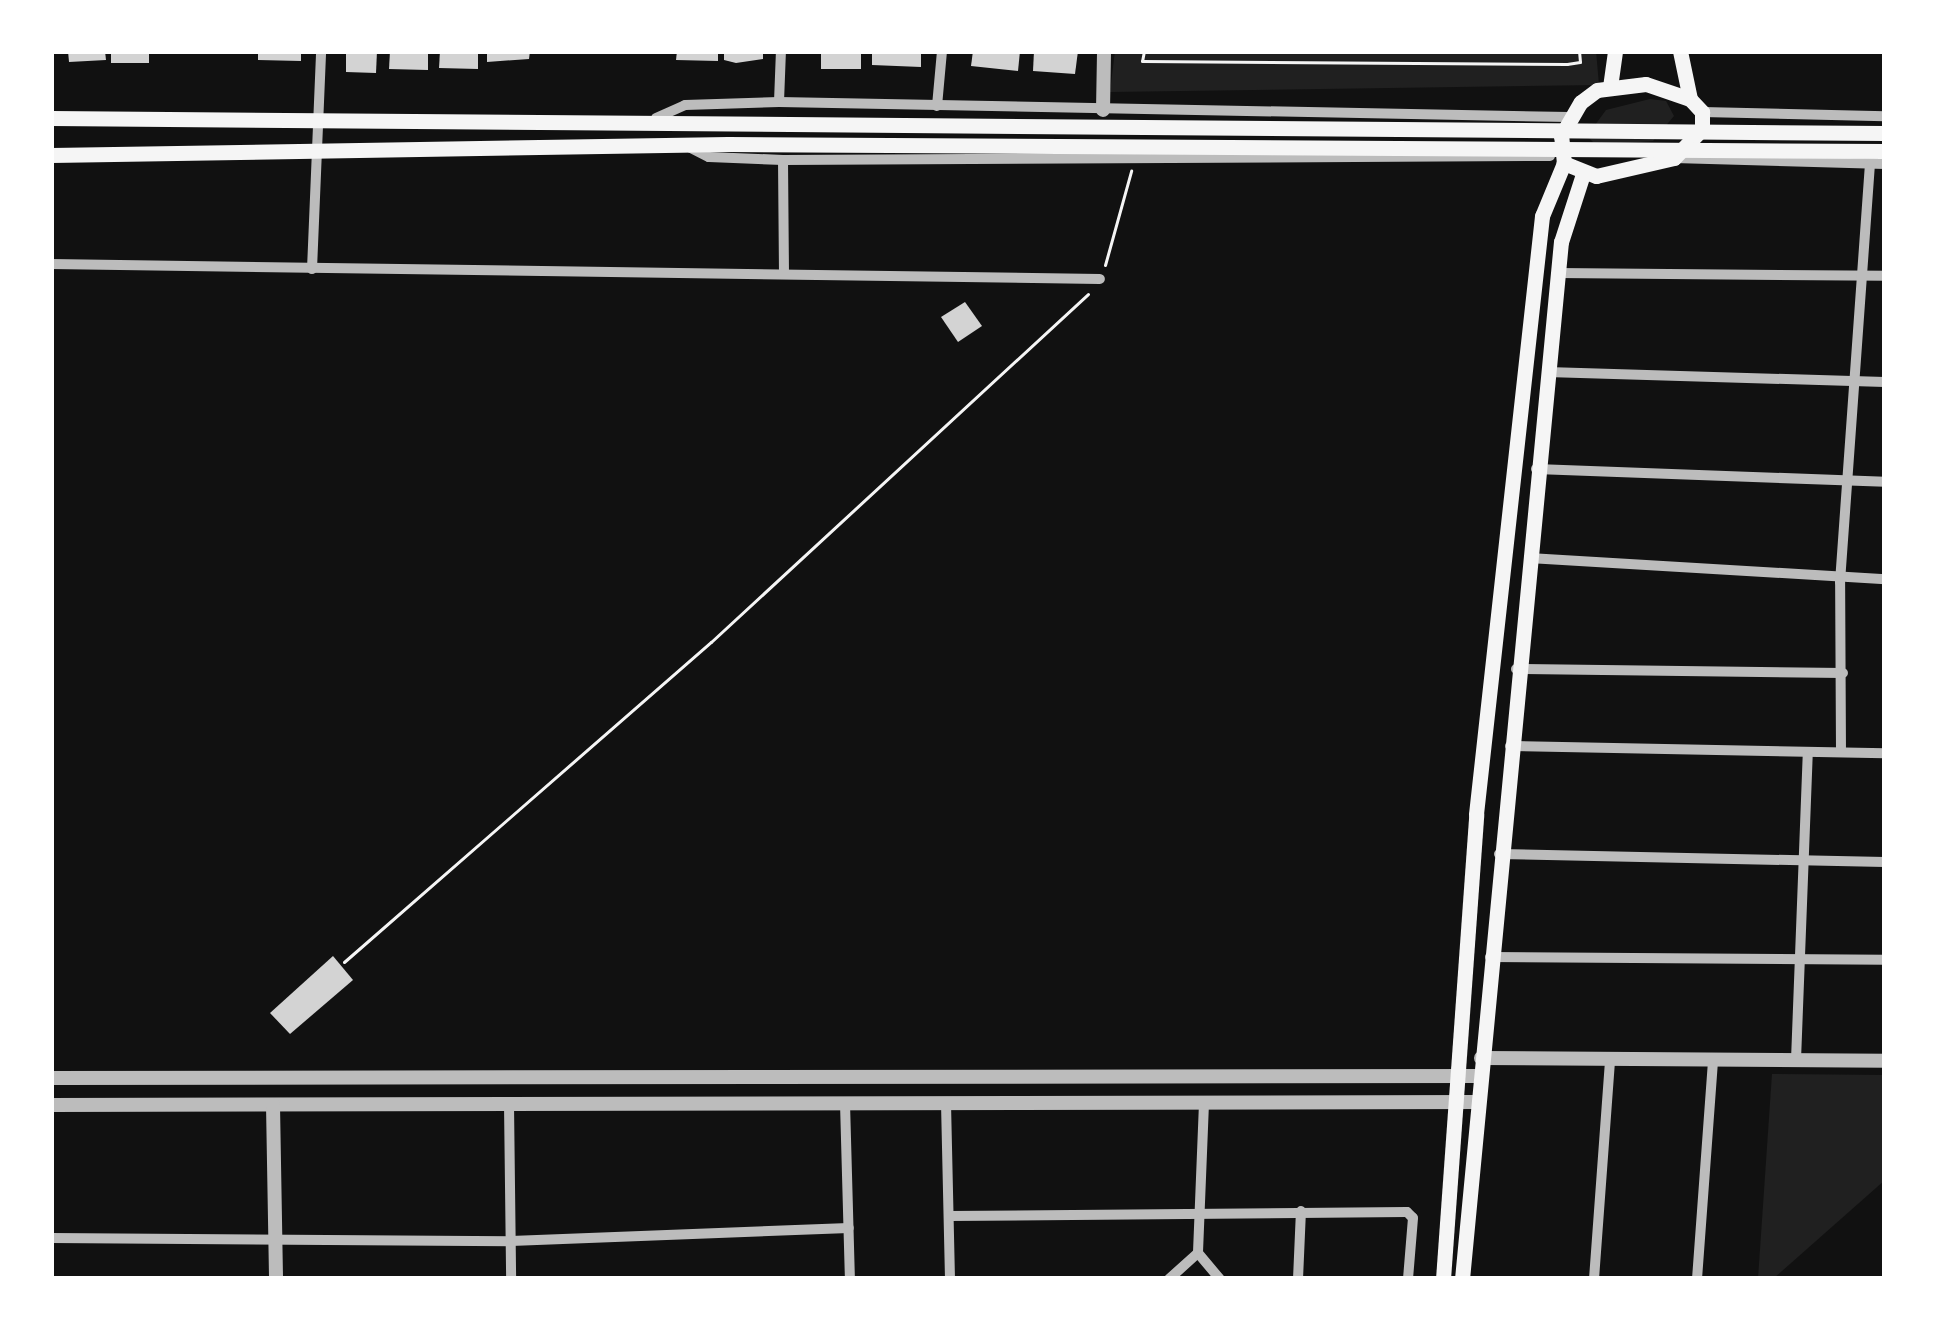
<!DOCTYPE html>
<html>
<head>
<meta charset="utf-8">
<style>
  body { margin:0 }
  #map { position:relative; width:1936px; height:1330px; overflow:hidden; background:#111; font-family:"Source Serif 4",serif }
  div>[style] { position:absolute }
  .green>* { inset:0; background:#202020 }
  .building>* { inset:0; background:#d3d3d3 }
  .path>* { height:3px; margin:-1.5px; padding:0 1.5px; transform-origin:1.5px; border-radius:1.5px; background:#f5f5f5 }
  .minor>* { height:10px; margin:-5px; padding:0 5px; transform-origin:5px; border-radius:5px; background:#bcbcbc }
  .tertiary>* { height:14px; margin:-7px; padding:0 7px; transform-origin:7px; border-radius:7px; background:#bcbcbc }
  .secondary>* { height:15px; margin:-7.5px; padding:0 7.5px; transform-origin:7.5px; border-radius:7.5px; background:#f5f5f5 }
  span { translate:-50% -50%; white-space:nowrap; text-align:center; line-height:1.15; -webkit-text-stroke:9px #fff; paint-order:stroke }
  .frame { position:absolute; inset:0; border:54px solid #fff; pointer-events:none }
</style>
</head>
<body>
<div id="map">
  <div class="green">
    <i style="clip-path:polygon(1115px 51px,1596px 51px,1599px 85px,1110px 92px)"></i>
    <i style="clip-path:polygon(1650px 99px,1666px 101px,1674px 116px,1653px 141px,1596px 145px,1587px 136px,1606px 110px)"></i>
    <i style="clip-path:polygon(1772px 1074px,1885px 1075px,1885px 1180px,1773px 1279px,1758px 1279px)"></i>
  </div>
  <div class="building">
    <i style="clip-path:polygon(68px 51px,105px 51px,106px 60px,69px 62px)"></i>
    <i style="clip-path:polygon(111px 51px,149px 51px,149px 63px,111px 63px)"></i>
    <i style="clip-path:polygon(258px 51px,301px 51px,301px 61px,258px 60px)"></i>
    <i style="clip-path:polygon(346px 51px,377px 51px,376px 73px,346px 72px)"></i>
    <i style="clip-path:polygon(390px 51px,428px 51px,428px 70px,389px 69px)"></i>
    <i style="clip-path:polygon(440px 51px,478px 51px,478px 69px,439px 68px)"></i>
    <i style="clip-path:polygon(487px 51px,530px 51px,529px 59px,487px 62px)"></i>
    <i style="clip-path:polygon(677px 51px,718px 51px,718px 61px,676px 60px)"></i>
    <i style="clip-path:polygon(724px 51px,763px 51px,763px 59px,736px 63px,724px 60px)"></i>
    <i style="clip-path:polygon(821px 51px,861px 51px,861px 69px,821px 69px)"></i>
    <i style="clip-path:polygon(872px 51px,921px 51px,921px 67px,872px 65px)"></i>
    <i style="clip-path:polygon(973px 51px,1020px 51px,1018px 71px,971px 66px)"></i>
    <i style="clip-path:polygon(1034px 51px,1078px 51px,1075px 74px,1033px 71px)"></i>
    <i style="clip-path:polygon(965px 302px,982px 326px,958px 342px,941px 317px)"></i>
    <i style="clip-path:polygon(333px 956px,353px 980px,290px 1034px,270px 1013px)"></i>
  </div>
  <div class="path">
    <i style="left:1144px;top:51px;width:10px;rotate:101deg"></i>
    <i style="left:1142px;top:61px;width:425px;rotate:0.4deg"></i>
    <i style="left:1567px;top:64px;width:13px;rotate:-9deg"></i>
    <i style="left:1580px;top:62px;width:11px;rotate:-95deg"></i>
    <i style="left:1201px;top:51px;width:365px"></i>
    <i style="left:1105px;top:265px;width:98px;rotate:-74.5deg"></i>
    <i style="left:344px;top:962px;width:487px;rotate:-41.1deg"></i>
    <i style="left:711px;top:642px;width:513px;rotate:-42.71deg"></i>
  </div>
  <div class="minor">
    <i style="left:779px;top:102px;width:51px;rotate:-87.8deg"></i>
    <i style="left:937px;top:106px;width:55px;rotate:-84.8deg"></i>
    <i style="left:1702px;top:112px;width:183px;rotate:1.3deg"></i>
    <i style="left:656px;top:118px;width:32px;rotate:-24deg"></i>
    <i style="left:685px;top:105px;width:94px;rotate:-1.8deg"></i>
    <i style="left:779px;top:102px;width:790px;rotate:1.09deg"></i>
    <i style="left:689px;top:147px;width:22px;rotate:27deg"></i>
    <i style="left:709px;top:157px;width:74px;rotate:2.3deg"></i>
    <i style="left:783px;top:160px;width:767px;rotate:-0.3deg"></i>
    <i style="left:1674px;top:158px;width:211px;rotate:1.6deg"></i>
    <i style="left:783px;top:160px;width:114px;rotate:89.5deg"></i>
    <i style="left:51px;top:264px;width:1049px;rotate:0.82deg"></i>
    <i style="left:312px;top:269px;width:218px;rotate:-87.6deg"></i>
    <i style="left:1557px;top:273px;width:328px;rotate:0.5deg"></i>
    <i style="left:1547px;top:372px;width:338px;rotate:1.7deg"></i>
    <i style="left:1536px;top:469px;width:349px;rotate:2.1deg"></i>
    <i style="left:1529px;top:558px;width:357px;rotate:3.4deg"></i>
    <i style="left:1516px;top:669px;width:327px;rotate:0.7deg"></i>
    <i style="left:1510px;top:746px;width:375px;rotate:1.1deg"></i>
    <i style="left:1841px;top:752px;width:170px;rotate:-90.3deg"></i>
    <i style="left:1840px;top:582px;width:418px;rotate:-85.9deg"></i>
    <i style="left:1499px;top:854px;width:386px;rotate:1.2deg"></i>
    <i style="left:1490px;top:957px;width:395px;rotate:0.4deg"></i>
    <i style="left:1796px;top:1060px;width:307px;rotate:-87.8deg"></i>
    <i style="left:845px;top:1103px;width:176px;rotate:88.4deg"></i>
    <i style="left:946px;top:1103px;width:176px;rotate:88.7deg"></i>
    <i style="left:1204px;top:1103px;width:150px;rotate:92.3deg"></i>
    <i style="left:1198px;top:1253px;width:34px;rotate:50deg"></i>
    <i style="left:509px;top:1104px;width:175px;rotate:89.3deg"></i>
    <i style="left:950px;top:1216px;width:457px;rotate:-0.5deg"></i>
    <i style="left:1407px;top:1212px;width:8px;rotate:45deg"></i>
    <i style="left:1413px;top:1218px;width:61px;rotate:94.7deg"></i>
    <i style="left:51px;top:1238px;width:460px;rotate:0.4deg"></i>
    <i style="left:511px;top:1241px;width:338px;rotate:-2.2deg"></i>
    <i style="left:1169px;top:1279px;width:39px;rotate:-42deg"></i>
    <i style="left:1298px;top:1279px;width:68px;rotate:-87.5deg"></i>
    <i style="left:1594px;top:1279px;width:221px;rotate:-85.8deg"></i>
    <i style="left:1697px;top:1279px;width:220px;rotate:-85.8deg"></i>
  </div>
  <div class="tertiary">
    <i style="left:1103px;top:110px;width:59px;rotate:-89deg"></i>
    <i style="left:1481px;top:1058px;width:404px;rotate:0.4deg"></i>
    <i style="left:51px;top:1078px;width:1428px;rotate:-0.08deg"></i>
    <i style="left:51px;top:1105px;width:1426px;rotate:-0.12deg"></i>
    <i style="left:273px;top:1105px;width:174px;rotate:89deg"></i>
  </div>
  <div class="secondary">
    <i style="left:1680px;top:51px;width:49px;rotate:78.2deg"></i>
    <i style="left:1646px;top:84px;width:46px;rotate:18.8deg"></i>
    <i style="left:1690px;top:99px;width:18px;rotate:47deg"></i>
    <i style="left:1702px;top:112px;width:17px;rotate:90deg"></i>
    <i style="left:1702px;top:129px;width:40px;rotate:134deg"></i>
    <i style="left:1674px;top:158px;width:80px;rotate:167deg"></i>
    <i style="left:1596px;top:176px;width:35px;rotate:-158deg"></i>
    <i style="left:1564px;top:163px;width:27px;rotate:-96deg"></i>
    <i style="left:1561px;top:136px;width:39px;rotate:-60deg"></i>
    <i style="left:1581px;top:102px;width:20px;rotate:-37deg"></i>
    <i style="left:1597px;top:90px;width:49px;rotate:-7deg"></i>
    <i style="left:1610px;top:87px;width:36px;rotate:-82deg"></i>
    <i style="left:51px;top:118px;width:1834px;rotate:0.47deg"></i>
    <i style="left:51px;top:155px;width:677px;rotate:-0.93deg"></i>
    <i style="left:728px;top:144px;width:1157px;rotate:0.35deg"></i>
    <i style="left:1443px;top:1279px;width:466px;rotate:-85.9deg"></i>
    <i style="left:1476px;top:814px;width:602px;rotate:-83.7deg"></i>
    <i style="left:1542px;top:216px;width:57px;rotate:-67.5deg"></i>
    <i style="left:1462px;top:1279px;width:1042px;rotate:-84.55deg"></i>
    <i style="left:1561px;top:242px;width:71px;rotate:-72.1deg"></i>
  </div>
  <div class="frame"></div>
</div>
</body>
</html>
